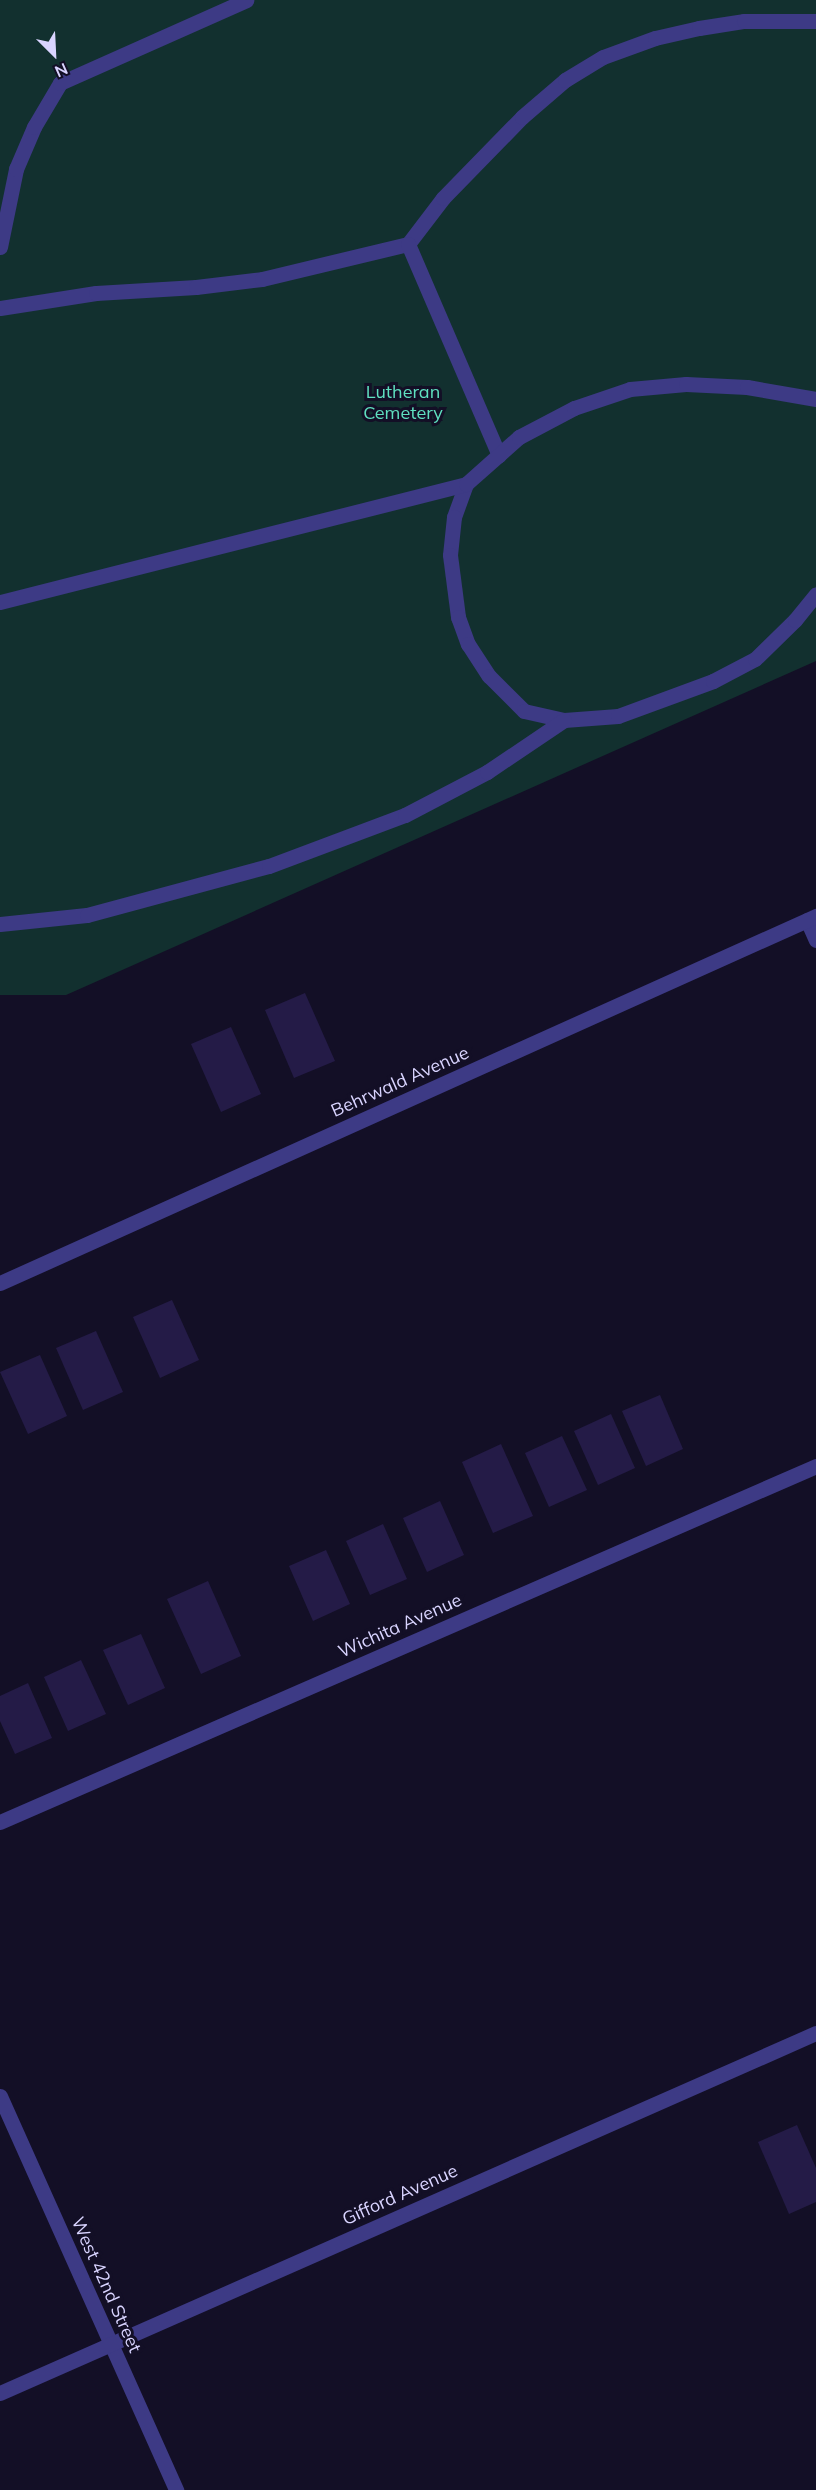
<!DOCTYPE html>
<html>
<head>
<meta charset="utf-8">
<style>
  body { margin:0 }
  #map { position:relative; width:816px; height:2490px; overflow:hidden; background:#130f26; font-family:Mulish,sans-serif }
  div>[style] { position:absolute }
  .green>* { inset:0; background:#12302f }
  .building>* { inset:0; background:#241b47 }
  .minor>* { height:15px; margin:-7.5px; padding:0 7.5px; transform-origin:7.5px; border-radius:7.5px; background:#3d3a85 }
  span { translate:-50% -50%; white-space:nowrap; text-align:center; line-height:1.15; -webkit-text-stroke:6px #130f26; paint-order:stroke }
  .park-label { font-size:18px; color:#5fe0c0 }
  .street-label { font-size:18px; color:#d9d4ff }
  .north { position:absolute; left:24px; top:24px; width:60px; height:60px; -webkit-text-stroke:4px #130f26; paint-order:stroke; rotate:156deg; font-size:16px; font-weight:700; line-height:24px; text-align:center; color:#d9d4ff }
  .north::after { content:''; display:block; margin:auto; width:21px; height:27px; background:#d9d4ff; clip-path:polygon(50% 0,100% 100%,50% 72%,0 100%) }
</style>
</head>
<body>
<div id="map">
  <div class="green">
    <i style="clip-path:polygon(0 0,816px 0,816px 661px,66px 995px,0 995px)"></i>
  </div>
  <div class="building">
    <i style="clip-path:polygon(305px 993px,335px 1061px,294px 1078px,265px 1010px)"></i>
    <i style="clip-path:polygon(231px 1027px,261px 1094px,221px 1112px,191px 1044px)"></i>
    <i style="clip-path:polygon(172px 1300px,199px 1360px,160px 1378px,133px 1317px)"></i>
    <i style="clip-path:polygon(96px 1331px,123px 1392px,83px 1410px,56px 1348px)"></i>
    <i style="clip-path:polygon(40px 1355px,67px 1416px,28px 1434px,0 1372px)"></i>
    <i style="clip-path:polygon(660px 1395px,683px 1449px,646px 1466px,622px 1411px)"></i>
    <i style="clip-path:polygon(611px 1414px,635px 1468px,598px 1485px,574px 1431px)"></i>
    <i style="clip-path:polygon(562px 1436px,587px 1490px,549px 1507px,525px 1453px)"></i>
    <i style="clip-path:polygon(501px 1444px,533px 1516px,493px 1533px,462px 1462px)"></i>
    <i style="clip-path:polygon(440px 1501px,464px 1555px,427px 1572px,403px 1518px)"></i>
    <i style="clip-path:polygon(383px 1524px,407px 1579px,370px 1595px,346px 1541px)"></i>
    <i style="clip-path:polygon(326px 1550px,350px 1604px,313px 1621px,289px 1566px)"></i>
    <i style="clip-path:polygon(208px 1581px,241px 1656px,201px 1674px,167px 1599px)"></i>
    <i style="clip-path:polygon(141px 1634px,165px 1688px,128px 1705px,103px 1650px)"></i>
    <i style="clip-path:polygon(81px 1660px,106px 1714px,68px 1731px,44px 1677px)"></i>
    <i style="clip-path:polygon(28px 1683px,52px 1738px,15px 1754px,0 1721px,0 1696px)"></i>
    <i style="clip-path:polygon(797px 2125px,816px 2168px,816px 2202px,789px 2214px,758px 2142px)"></i>
  </div>
  <div class="minor">
    <i style="left:408px;top:244px;width:58px;rotate:-52.7deg"></i>
    <i style="left:443px;top:198px;width:113px;rotate:-45.7deg"></i>
    <i style="left:522px;top:117px;width:57px;rotate:-40.7deg"></i>
    <i style="left:565px;top:80px;width:44px;rotate:-31.2deg"></i>
    <i style="left:603px;top:57px;width:55px;rotate:-20.1deg"></i>
    <i style="left:655px;top:38px;width:45px;rotate:-12.8deg"></i>
    <i style="left:699px;top:28px;width:46px;rotate:-8.8deg"></i>
    <i style="left:744px;top:21px;width:72px"></i>
    <i style="left:0;top:247px;width:80px;rotate:-78.4deg"></i>
    <i style="left:16px;top:169px;width:46px;rotate:-66.8deg"></i>
    <i style="left:34px;top:127px;width:51px;rotate:-59.4deg"></i>
    <i style="left:60px;top:83px;width:204px;rotate:-24deg"></i>
    <i style="left:0;top:308px;width:97px;rotate:-8.9deg"></i>
    <i style="left:96px;top:293px;width:100px;rotate:-3.4deg"></i>
    <i style="left:196px;top:287px;width:66px;rotate:-6.9deg"></i>
    <i style="left:262px;top:279px;width:150px;rotate:-13.5deg"></i>
    <i style="left:408px;top:244px;width:230px;rotate:66.7deg"></i>
    <i style="left:466px;top:484px;width:35px;rotate:110deg"></i>
    <i style="left:454px;top:517px;width:38px;rotate:96deg"></i>
    <i style="left:450px;top:555px;width:63px;rotate:82.6deg"></i>
    <i style="left:458px;top:617px;width:29px;rotate:70deg"></i>
    <i style="left:468px;top:644px;width:38px;rotate:57deg"></i>
    <i style="left:489px;top:676px;width:49px;rotate:45deg"></i>
    <i style="left:524px;top:711px;width:41px;rotate:12.7deg"></i>
    <i style="left:564px;top:720px;width:54px;rotate:-4.2deg"></i>
    <i style="left:618px;top:716px;width:101px;rotate:-20.2deg"></i>
    <i style="left:713px;top:681px;width:47px;rotate:-27.6deg"></i>
    <i style="left:755px;top:659px;width:56px;rotate:-44.3deg"></i>
    <i style="left:795px;top:620px;width:33px;rotate:-51deg"></i>
    <i style="left:0;top:602px;width:481px;rotate:-14.2deg"></i>
    <i style="left:466px;top:484px;width:71px;rotate:-41.6deg"></i>
    <i style="left:519px;top:437px;width:62px;rotate:-27.8deg"></i>
    <i style="left:574px;top:408px;width:59px;rotate:-18.7deg"></i>
    <i style="left:630px;top:389px;width:56px;rotate:-5.1deg"></i>
    <i style="left:686px;top:384px;width:61px;rotate:2.8deg"></i>
    <i style="left:747px;top:387px;width:70px;rotate:9.9deg"></i>
    <i style="left:807px;top:920px;width:22px;rotate:66deg"></i>
    <i style="left:0;top:924px;width:87px;rotate:-5.9deg"></i>
    <i style="left:87px;top:915px;width:188px;rotate:-15.1deg"></i>
    <i style="left:269px;top:866px;width:145px;rotate:-20.6deg"></i>
    <i style="left:405px;top:815px;width:93px;rotate:-27.7deg"></i>
    <i style="left:487px;top:772px;width:93px;rotate:-34deg"></i>
    <i style="left:0;top:1283px;width:895px;rotate:-24.22deg"></i>
    <i style="left:0;top:1822px;width:890px;rotate:-23.57deg"></i>
    <i style="left:0;top:2096px;width:432px;rotate:65.9deg"></i>
    <i style="left:0;top:2393px;width:892px;rotate:-23.81deg"></i>
  </div>
  <div class="park-label">
    <span style="left:403px;top:403px">Lutheran<br>Cemetery</span>
  </div>
  <div class="street-label">
    <span style="left:400px;top:1082px;rotate:-24deg">Behrwald Avenue</span>
    <span style="left:400px;top:1626px;rotate:-24deg">Wichita Avenue</span>
    <span style="left:400px;top:2195px;rotate:-24deg">Gifford Avenue</span>
    <span style="left:106px;top:2285px;rotate:66deg">West 42nd Street</span>
  </div>
  <div class="north">N</div>
</div>
</body>
</html>
